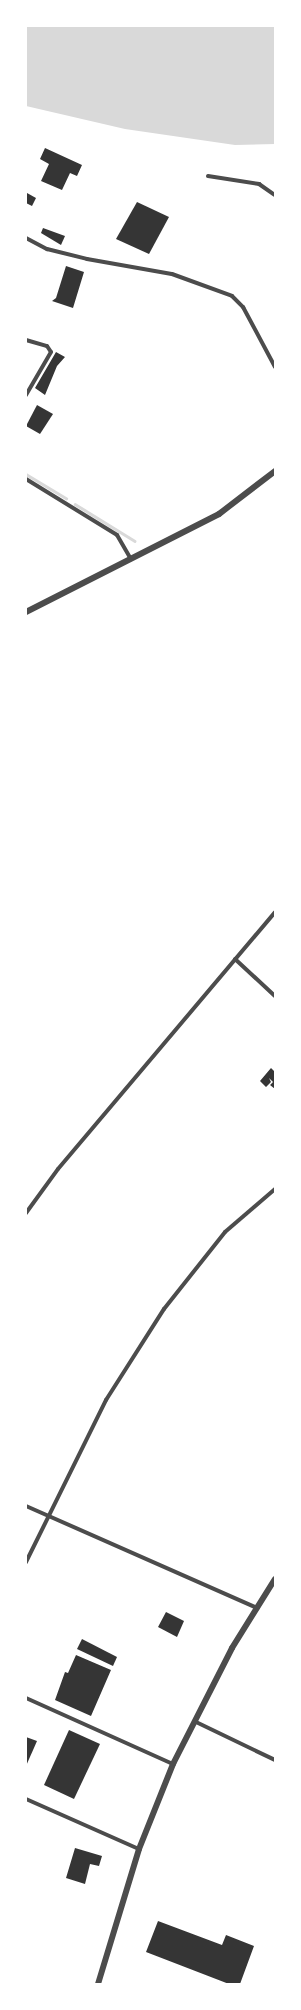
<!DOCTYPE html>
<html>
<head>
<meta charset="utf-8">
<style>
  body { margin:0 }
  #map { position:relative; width:301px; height:2010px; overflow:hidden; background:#fff; font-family:"Fira Sans",sans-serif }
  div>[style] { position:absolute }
  .water>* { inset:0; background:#d9d9d9 }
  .stream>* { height:2.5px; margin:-1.25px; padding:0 1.25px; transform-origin:1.25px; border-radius:1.25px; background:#d9d9d9 }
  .building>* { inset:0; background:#353535 }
  .minor>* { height:4px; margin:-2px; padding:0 2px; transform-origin:2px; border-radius:2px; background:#4c4c4c }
  .tertiary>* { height:6px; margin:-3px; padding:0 3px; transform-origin:3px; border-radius:3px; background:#4c4c4c }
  span { translate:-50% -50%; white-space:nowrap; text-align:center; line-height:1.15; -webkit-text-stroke:3px #fff; paint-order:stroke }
  .frame { position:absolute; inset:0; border:27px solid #fff; pointer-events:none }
</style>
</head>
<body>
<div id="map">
  <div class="water">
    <i style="clip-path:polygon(26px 26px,275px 26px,275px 144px,235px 145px,125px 129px,26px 106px)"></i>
  </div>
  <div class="stream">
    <i style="left:26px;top:474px;width:47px;rotate:31deg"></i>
    <i style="left:75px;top:504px;width:70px;rotate:31.7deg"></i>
  </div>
  <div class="building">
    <i style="clip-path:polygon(45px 148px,82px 165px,77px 176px,70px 173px,62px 190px,41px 181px,49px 164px,40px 159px)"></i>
    <i style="clip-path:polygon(27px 193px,36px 198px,32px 206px,26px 203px)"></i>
    <i style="clip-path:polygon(137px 202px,169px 217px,149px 254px,116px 239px)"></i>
    <i style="clip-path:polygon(43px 228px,65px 236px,61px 245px,41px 233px)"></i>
    <i style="clip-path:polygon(66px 266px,84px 272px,73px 308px,52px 301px,56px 298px)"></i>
    <i style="clip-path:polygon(56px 352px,65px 357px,57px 366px,45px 395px,35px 388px)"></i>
    <i style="clip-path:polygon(37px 405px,53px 414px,40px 434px,26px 426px)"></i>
    <i style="clip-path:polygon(271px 1068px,275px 1072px,275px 1089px,270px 1085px,273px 1082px,269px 1078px,271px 1082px,266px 1087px,260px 1081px)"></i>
    <i style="clip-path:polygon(166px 1612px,184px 1621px,177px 1637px,158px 1627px)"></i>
    <i style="clip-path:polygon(82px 1639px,117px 1657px,113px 1666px,77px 1649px)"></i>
    <i style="clip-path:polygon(76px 1655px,111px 1670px,91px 1716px,55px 1700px,65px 1672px,68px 1673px)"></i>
    <i style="clip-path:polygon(69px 1730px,100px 1744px,74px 1799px,44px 1785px)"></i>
    <i style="clip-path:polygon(26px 1737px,37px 1741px,26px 1766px)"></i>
    <i style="clip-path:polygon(75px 1848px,102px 1856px,99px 1866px,90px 1864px,85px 1884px,66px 1878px)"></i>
    <i style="clip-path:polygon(158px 1921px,222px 1945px,226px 1935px,254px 1946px,240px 1984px,229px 1984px,146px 1952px)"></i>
  </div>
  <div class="minor">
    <i style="left:208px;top:176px;width:52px;rotate:8.9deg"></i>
    <i style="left:259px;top:184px;width:19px;rotate:35deg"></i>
    <i style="left:26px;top:238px;width:24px;rotate:28deg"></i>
    <i style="left:47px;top:249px;width:41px;rotate:14deg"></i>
    <i style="left:87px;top:259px;width:86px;rotate:10deg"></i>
    <i style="left:172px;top:274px;width:64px;rotate:20.1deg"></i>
    <i style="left:232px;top:296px;width:16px;rotate:45deg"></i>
    <i style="left:243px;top:307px;width:68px;rotate:61.9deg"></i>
    <i style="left:26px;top:340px;width:22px;rotate:16deg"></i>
    <i style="left:47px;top:346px;width:7px;rotate:56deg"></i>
    <i style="left:51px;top:352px;width:50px;rotate:120.2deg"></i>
    <i style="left:26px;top:479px;width:107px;rotate:31.6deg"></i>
    <i style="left:117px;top:535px;width:28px;rotate:60deg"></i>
    <i style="left:235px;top:959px;width:54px;rotate:42.8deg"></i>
    <i style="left:26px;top:1213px;width:54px;rotate:-54deg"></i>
    <i style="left:58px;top:1169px;width:336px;rotate:-49.8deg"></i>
    <i style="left:26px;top:1506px;width:253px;rotate:23.8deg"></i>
    <i style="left:26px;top:1562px;width:181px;rotate:-63.7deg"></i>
    <i style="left:106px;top:1400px;width:108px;rotate:-57.5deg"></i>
    <i style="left:164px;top:1309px;width:98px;rotate:-51.6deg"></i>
    <i style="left:225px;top:1232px;width:66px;rotate:-40.7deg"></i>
    <i style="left:26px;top:1698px;width:161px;rotate:24.2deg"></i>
    <i style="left:196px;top:1722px;width:88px;rotate:25.7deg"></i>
    <i style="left:26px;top:1799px;width:124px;rotate:23.9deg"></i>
  </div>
  <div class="tertiary">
    <i style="left:26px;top:612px;width:216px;rotate:-26.9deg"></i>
    <i style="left:219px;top:514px;width:71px;rotate:-37.5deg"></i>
    <i style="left:98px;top:1984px;width:141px;rotate:-73.1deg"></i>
    <i style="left:139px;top:1849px;width:92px;rotate:-68.2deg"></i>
    <i style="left:173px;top:1764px;width:130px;rotate:-63deg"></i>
    <i style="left:232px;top:1648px;width:81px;rotate:-58.1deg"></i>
  </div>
  <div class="frame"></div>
</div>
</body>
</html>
